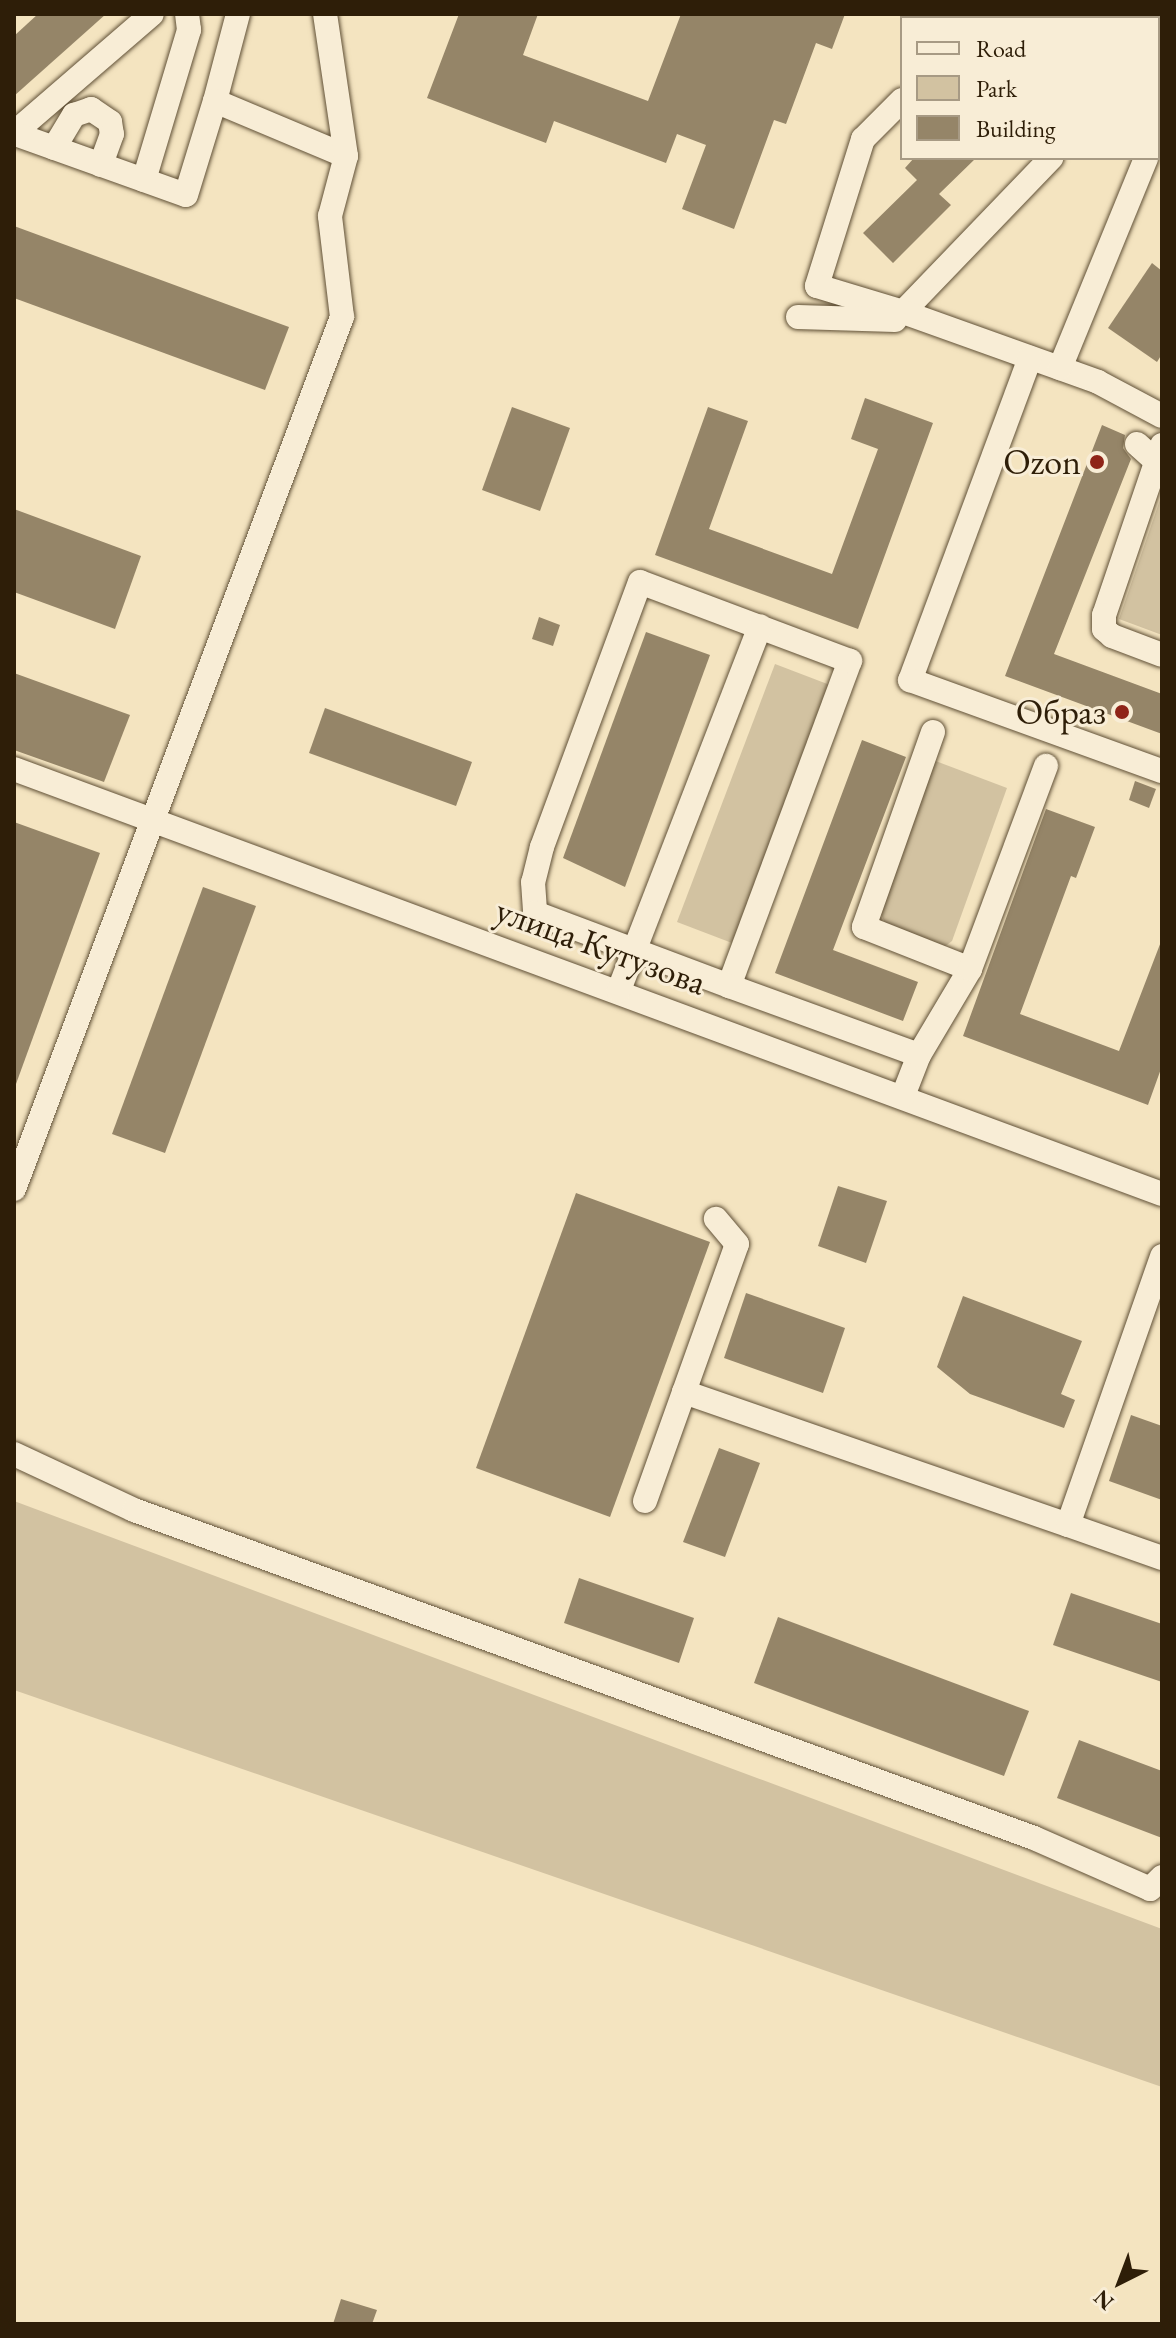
<!DOCTYPE html>
<html>
<head>
<meta charset="utf-8">
<style>
  body { margin:0 }
  #map { position:relative; width:1176px; height:2338px; overflow:hidden; background:#f4e4c0; font-family:"EB Garamond",serif }
  div>[style] { position:absolute }
  .green>* { inset:0; background:#d2c2a1 }
  .building>* { inset:0; background:#958568 }
  .roads { filter:drop-shadow(0 0 2px #605036) drop-shadow(0 0 2px #605036) }
  .minor>* { height:24px; margin:-12px; padding:0 12px; transform-origin:12px; border-radius:12px; background:#f8edd6 }
  .dots>* { width:22px; height:22px; translate:-50% -50%; box-sizing:border-box; border:4px solid #f8edd6; border-radius:50% }
  span { translate:-50% -50%; white-space:nowrap; text-align:center; line-height:1.15; -webkit-text-stroke:6px #f8edd6; paint-order:stroke }
  .poi-label { font-size:36px; color:#2e1e08 }
  .right { translate:-100% -50%; text-align:right }
  .street-label { font-size:36px; color:#2e1e08 }
  .frame { position:absolute; inset:0; border:16px solid #2e1e08; pointer-events:none }
  .legend { position:absolute; left:900px; top:16px; width:260px; height:144px; box-sizing:border-box; background:#f8edd6; border:2px solid #a79a84; margin:0; padding:10px 14px; list-style:none; font-size:24px; color:#2e1e08 }
  .legend li { display:flex; align-items:center; gap:16px; height:40px }
  .legend b { width:40px; border:2px solid #a79a84 }
  .north { position:absolute; left:1080px; top:2242px; width:80px; height:80px; -webkit-text-stroke:6px #f8edd6; paint-order:stroke; rotate:222deg; font-size:22px; font-weight:700; line-height:32px; text-align:center; color:#2e1e08 }
  .north::after { content:''; display:block; margin:auto; width:28px; height:36px; background:#2e1e08; clip-path:polygon(50% 0,100% 100%,50% 72%,0 100%) }
</style>
</head>
<body>
<div id="map">
  <div class="green">
    <i style="clip-path:polygon(1162px 494px,1162px 635px,1119px 619px)"></i>
    <i style="clip-path:polygon(775px 664px,830px 685px,732px 943px,677px 922px)"></i>
    <i style="clip-path:polygon(933px 760px,1007px 788px,952px 941px,943px 948px,888px 929px,879px 910px)"></i>
    <i style="clip-path:polygon(14px 1501px,1162px 1929px,1162px 2087px,14px 1690px)"></i>
  </div>
  <div class="building">
    <i style="clip-path:polygon(38px 14px,106px 14px,14px 96px,14px 36px)"></i>
    <i style="clip-path:polygon(459px 14px,538px 14px,523px 55px,648px 101px,681px 14px,845px 14px,832px 49px,816px 43px,786px 124px,774px 120px,734px 229px,682px 209px,706px 145px,677px 134px,666px 163px,554px 121px,546px 143px,427px 98px)"></i>
    <i style="clip-path:polygon(914px 158px,976px 158px,939px 194px,951px 205px,893px 263px,863px 233px,917px 180px,905px 168px)"></i>
    <i style="clip-path:polygon(14px 226px,289px 327px,265px 390px,14px 298px)"></i>
    <i style="clip-path:polygon(1152px 263px,1162px 271px,1162px 354px,1157px 362px,1108px 328px)"></i>
    <i style="clip-path:polygon(865px 398px,933px 423px,858px 629px,655px 555px,708px 407px,748px 421px,709px 529px,832px 574px,878px 449px,851px 439px)"></i>
    <i style="clip-path:polygon(512px 407px,570px 428px,540px 511px,482px 490px)"></i>
    <i style="clip-path:polygon(1102px 425px,1125px 435px,1123px 448px,1131px 459px,1054px 654px,1162px 694px,1162px 734px,1005px 676px)"></i>
    <i style="clip-path:polygon(14px 509px,141px 556px,115px 629px,14px 592px)"></i>
    <i style="clip-path:polygon(539px 617px,560px 625px,553px 646px,532px 639px)"></i>
    <i style="clip-path:polygon(646px 632px,710px 655px,625px 887px,563px 858px)"></i>
    <i style="clip-path:polygon(14px 673px,130px 715px,104px 782px,14px 750px)"></i>
    <i style="clip-path:polygon(325px 708px,472px 762px,456px 806px,309px 753px)"></i>
    <i style="clip-path:polygon(862px 740px,906px 757px,833px 950px,918px 982px,903px 1021px,775px 973px)"></i>
    <i style="clip-path:polygon(1135px 781px,1156px 789px,1149px 808px,1129px 800px)"></i>
    <i style="clip-path:polygon(1046px 809px,1095px 827px,1076px 878px,1071px 876px,1020px 1014px,1119px 1051px,1162px 939px,1162px 1066px,1148px 1105px,963px 1036px)"></i>
    <i style="clip-path:polygon(14px 822px,100px 853px,16px 1084px,14px 1084px)"></i>
    <i style="clip-path:polygon(203px 887px,256px 906px,165px 1153px,112px 1134px)"></i>
    <i style="clip-path:polygon(838px 1186px,887px 1201px,866px 1263px,818px 1246px)"></i>
    <i style="clip-path:polygon(576px 1193px,710px 1242px,610px 1517px,476px 1468px)"></i>
    <i style="clip-path:polygon(746px 1293px,845px 1328px,823px 1393px,724px 1358px)"></i>
    <i style="clip-path:polygon(963px 1296px,1082px 1341px,1061px 1394px,1075px 1400px,1064px 1428px,970px 1394px,937px 1367px)"></i>
    <i style="clip-path:polygon(1131px 1415px,1162px 1426px,1162px 1500px,1109px 1481px)"></i>
    <i style="clip-path:polygon(719px 1448px,760px 1463px,725px 1557px,683px 1542px)"></i>
    <i style="clip-path:polygon(579px 1578px,694px 1618px,679px 1663px,564px 1623px)"></i>
    <i style="clip-path:polygon(1071px 1593px,1162px 1624px,1162px 1682px,1053px 1645px)"></i>
    <i style="clip-path:polygon(778px 1617px,1029px 1711px,1004px 1776px,754px 1683px)"></i>
    <i style="clip-path:polygon(1079px 1740px,1162px 1771px,1162px 1838px,1057px 1798px)"></i>
    <i style="clip-path:polygon(341px 2299px,377px 2310px,372px 2324px,333px 2324px)"></i>
  </div>
  <div class="roads">
    <div class="minor">
      <i style="left:238px;top:14px;width:90px;rotate:104.8deg"></i>
      <i style="left:215px;top:101px;width:142px;rotate:22.8deg"></i>
      <i style="left:1013px;top:14px;width:14px;rotate:17deg"></i>
      <i style="left:1068px;top:14px;width:4px;rotate:63deg"></i>
      <i style="left:963px;top:18px;width:4px;rotate:-76deg"></i>
      <i style="left:1130px;top:18px;width:4px;rotate:-63deg"></i>
      <i style="left:1158px;top:63px;width:4px;rotate:27deg"></i>
      <i style="left:902px;top:100px;width:55px;rotate:135deg"></i>
      <i style="left:863px;top:139px;width:154px;rotate:107.4deg"></i>
      <i style="left:817px;top:286px;width:90px;rotate:16.8deg"></i>
      <i style="left:903px;top:312px;width:214px;rotate:-46.1deg"></i>
      <i style="left:1158px;top:126px;width:13px;rotate:-72deg"></i>
      <i style="left:14px;top:133px;width:182px;rotate:-40.8deg"></i>
      <i style="left:18px;top:135px;width:178px;rotate:19.7deg"></i>
      <i style="left:186px;top:195px;width:98px;rotate:-72.9deg"></i>
      <i style="left:54px;top:148px;width:39px;rotate:-59deg"></i>
      <i style="left:74px;top:115px;width:18px;rotate:-19deg"></i>
      <i style="left:91px;top:109px;width:23px;rotate:34deg"></i>
      <i style="left:110px;top:122px;width:12px;rotate:81deg"></i>
      <i style="left:112px;top:134px;width:33px;rotate:110deg"></i>
      <i style="left:144px;top:180px;width:157px;rotate:-73.3deg"></i>
      <i style="left:189px;top:30px;width:16px;rotate:-97deg"></i>
      <i style="left:903px;top:312px;width:207px;rotate:19.7deg"></i>
      <i style="left:1098px;top:382px;width:72px;rotate:28deg"></i>
      <i style="left:798px;top:317px;width:97px;rotate:1.8deg"></i>
      <i style="left:1030px;top:358px;width:344px;rotate:110.4deg"></i>
      <i style="left:910px;top:680px;width:268px;rotate:19.9deg"></i>
      <i style="left:1060px;top:368px;width:227px;rotate:-67.7deg"></i>
      <i style="left:1137px;top:444px;width:28px;rotate:42deg"></i>
      <i style="left:1162px;top:445px;width:180px;rotate:108.8deg"></i>
      <i style="left:1104px;top:615px;width:14px;rotate:90deg"></i>
      <i style="left:1104px;top:629px;width:11px;rotate:41deg"></i>
      <i style="left:1112px;top:636px;width:53px;rotate:20.8deg"></i>
      <i style="left:933px;top:732px;width:207px;rotate:109.5deg"></i>
      <i style="left:864px;top:927px;width:114px;rotate:21.6deg"></i>
      <i style="left:14px;top:769px;width:1224px;rotate:20.32deg"></i>
      <i style="left:729px;top:986px;width:347px;rotate:-69.6deg"></i>
      <i style="left:850px;top:661px;width:224px;rotate:-159.4deg"></i>
      <i style="left:640px;top:582px;width:283px;rotate:110.3deg"></i>
      <i style="left:542px;top:847px;width:36px;rotate:104deg"></i>
      <i style="left:533px;top:882px;width:31px;rotate:86deg"></i>
      <i style="left:535px;top:913px;width:207px;rotate:20.6deg"></i>
      <i style="left:729px;top:986px;width:202px;rotate:20deg"></i>
      <i style="left:619px;top:990px;width:390px;rotate:-68.8deg"></i>
      <i style="left:903px;top:1096px;width:44px;rotate:-68.7deg"></i>
      <i style="left:919px;top:1055px;width:100px;rotate:-59.3deg"></i>
      <i style="left:970px;top:969px;width:217px;rotate:-69.5deg"></i>
      <i style="left:14px;top:1189px;width:932px;rotate:-69.39deg"></i>
      <i style="left:342px;top:317px;width:102px;rotate:-96.8deg"></i>
      <i style="left:330px;top:216px;width:62px;rotate:-75.1deg"></i>
      <i style="left:346px;top:156px;width:144px;rotate:-98.4deg"></i>
      <i style="left:684px;top:1392px;width:157px;rotate:-70.3deg"></i>
      <i style="left:737px;top:1244px;width:33px;rotate:-130deg"></i>
      <i style="left:14px;top:1454px;width:132px;rotate:25deg"></i>
      <i style="left:134px;top:1510px;width:958px;rotate:20.02deg"></i>
      <i style="left:1034px;top:1838px;width:127px;rotate:23.7deg"></i>
      <i style="left:1150px;top:1889px;width:17px;rotate:-45deg"></i>
      <i style="left:645px;top:1501px;width:116px;rotate:-70.3deg"></i>
      <i style="left:684px;top:1392px;width:406px;rotate:19.1deg"></i>
      <i style="left:1068px;top:1525px;width:285px;rotate:-70.7deg"></i>
      <i style="left:1068px;top:1525px;width:100px;rotate:19.3deg"></i>
    </div>
  </div>
  <div class="dots">
    <i style="left:1097px;top:462px;background:#8f2418"></i>
    <i style="left:1122px;top:712px;background:#8f2418"></i>
  </div>
  <div class="poi-label">
    <span class="right" style="left:1081px;top:462px">Ozon</span>
    <span class="right" style="left:1106px;top:712px">Образ</span>
  </div>
  <div class="street-label">
    <span style="left:601px;top:946px;rotate:20deg">улица Кутузова</span>
  </div>
  <div class="frame"></div>
  <ul class="legend">
  <li><b style="height:10px;background:#f8edd6"></b>Road</li>
  <li><b style="height:22px;background:#d2c2a1"></b>Park</li>
  <li><b style="height:22px;background:#958568"></b>Building</li>
  </ul>
  <div class="north">N</div>
</div>
</body>
</html>
